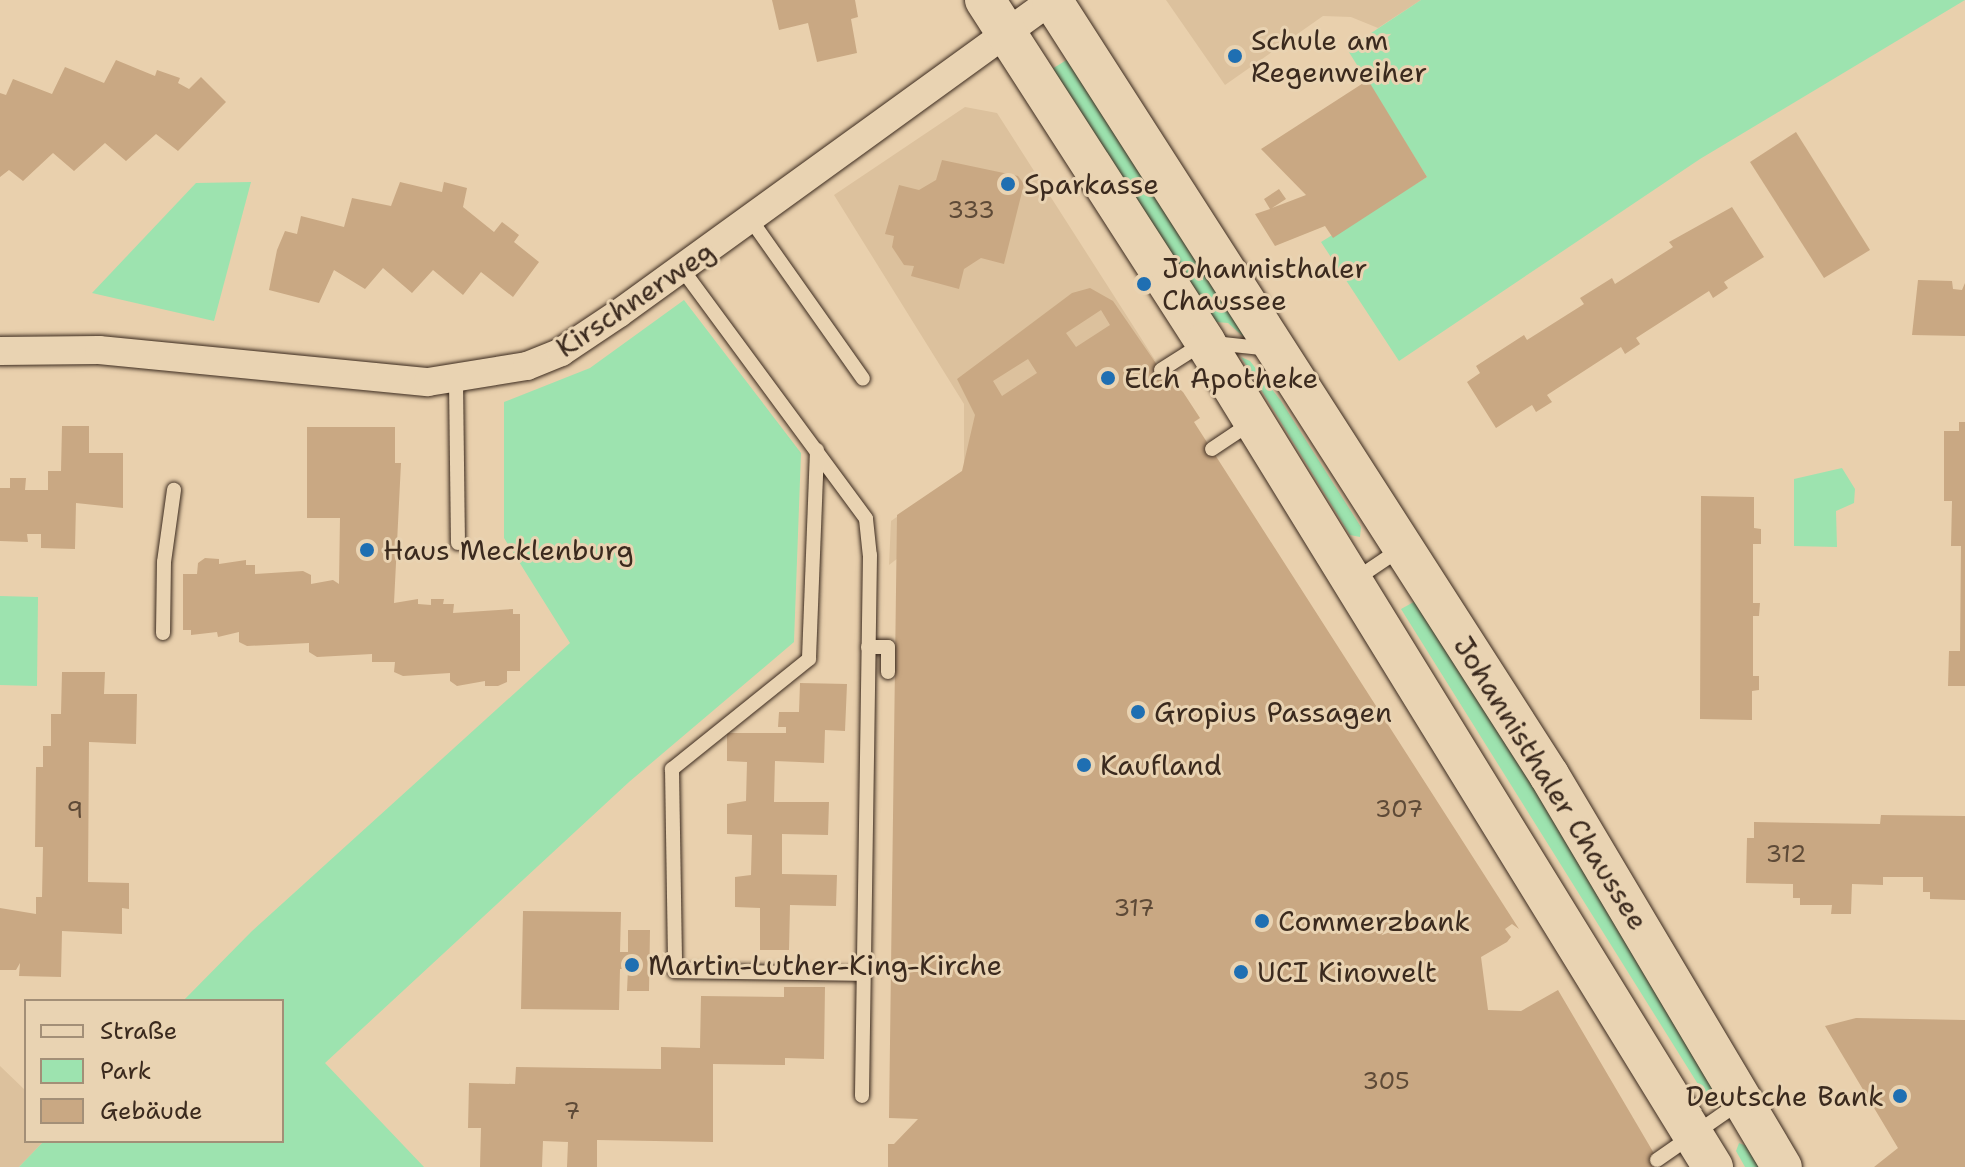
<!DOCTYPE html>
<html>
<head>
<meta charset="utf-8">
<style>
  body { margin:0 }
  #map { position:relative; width:1965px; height:1167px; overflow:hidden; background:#e9d0ad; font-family:"Shantell Sans",sans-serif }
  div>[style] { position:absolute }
  .built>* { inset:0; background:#dcc19d }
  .green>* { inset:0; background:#9de3af }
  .building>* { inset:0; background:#c9a883 }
  .roads { filter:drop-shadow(0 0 2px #3b2a1e) drop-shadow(0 0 2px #3b2a1e) }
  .service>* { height:14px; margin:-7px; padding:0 7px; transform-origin:7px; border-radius:7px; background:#e9d3b2 }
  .minor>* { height:28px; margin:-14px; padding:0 14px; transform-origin:14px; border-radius:14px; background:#e9d3b2 }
  .secondary>* { height:40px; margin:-20px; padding:0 20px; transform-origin:20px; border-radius:20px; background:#e9d3b2 }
  .dots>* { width:22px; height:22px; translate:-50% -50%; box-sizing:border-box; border:4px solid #e9d3b2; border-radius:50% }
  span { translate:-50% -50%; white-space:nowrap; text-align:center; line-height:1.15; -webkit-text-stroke:6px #e9d3b2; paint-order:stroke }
  .number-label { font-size:24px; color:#5e4a37 }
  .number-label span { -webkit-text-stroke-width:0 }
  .poi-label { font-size:28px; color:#3b2a1e }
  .left { translate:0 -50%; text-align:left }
  .right { translate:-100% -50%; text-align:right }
  .street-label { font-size:28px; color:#3b2a1e }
  .legend { position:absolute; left:24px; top:999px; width:260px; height:144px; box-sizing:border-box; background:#e9d3b2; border:2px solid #a38f77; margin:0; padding:10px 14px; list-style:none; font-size:24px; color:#3b2a1e }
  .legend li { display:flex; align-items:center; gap:16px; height:40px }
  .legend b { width:40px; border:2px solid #a38f77 }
</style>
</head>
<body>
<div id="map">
  <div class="built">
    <i style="clip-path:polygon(1166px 0,1421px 0,1378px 28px,1351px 17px,1323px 16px,1225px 85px)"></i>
    <i style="clip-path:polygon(965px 107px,997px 113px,1155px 360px,889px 565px,891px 521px,964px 470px,964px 404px,834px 195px)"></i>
    <i style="clip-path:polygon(0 1066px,26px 1091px,26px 1141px,44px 1141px,19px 1167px,0 1167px)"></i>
  </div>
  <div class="green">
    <i style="clip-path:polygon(1421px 0,1965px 0,1700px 159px,1399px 361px,1321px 242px,1427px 177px,1347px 49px)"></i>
    <i style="clip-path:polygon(1073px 56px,1247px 340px,1228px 323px,1216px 322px,1052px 69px)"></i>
    <i style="clip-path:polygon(251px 182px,214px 321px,92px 293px,196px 183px)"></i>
    <i style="clip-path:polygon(684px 300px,801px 453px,794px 642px,629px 782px,325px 1063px,424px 1167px,19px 1167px,44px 1141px,282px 1141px,282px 1001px,183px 1001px,252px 931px,570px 643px,504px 538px,504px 402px,590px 368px)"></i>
    <i style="clip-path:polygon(1241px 357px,1250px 361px,1281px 401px,1361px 527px,1360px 537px,1350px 535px)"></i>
    <i style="clip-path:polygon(1842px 468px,1855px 489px,1854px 503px,1836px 511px,1837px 547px,1794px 546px,1794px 479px)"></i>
    <i style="clip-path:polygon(0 596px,38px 597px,37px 686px,0 685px)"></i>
    <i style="clip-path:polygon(1421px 598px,1723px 1097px,1706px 1097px,1401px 609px)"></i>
    <i style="clip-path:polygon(1739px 1143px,1749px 1147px,1760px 1167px,1745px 1167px,1736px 1151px)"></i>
  </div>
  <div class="building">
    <i style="clip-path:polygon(772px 0,855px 0,858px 17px,851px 19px,857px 53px,817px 62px,808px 23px,779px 30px)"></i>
    <i style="clip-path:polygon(116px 60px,155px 76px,157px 70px,180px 78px,178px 83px,189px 89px,201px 77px,226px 102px,178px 151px,156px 134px,126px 161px,105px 143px,74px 171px,53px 153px,23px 181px,9px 170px,0 177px,0 93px,6px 95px,13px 79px,52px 94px,65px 67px,104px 83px)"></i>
    <i style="clip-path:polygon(1368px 80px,1427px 177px,1333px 238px,1325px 226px,1275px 246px,1255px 214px,1270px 209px,1264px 199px,1279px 189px,1286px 199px,1272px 208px,1306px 195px,1261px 149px)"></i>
    <i style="clip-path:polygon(1796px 132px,1870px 250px,1824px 278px,1750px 162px)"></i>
    <i style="clip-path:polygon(942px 160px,1018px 176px,1024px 184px,1004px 264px,981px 258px,964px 269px,959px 289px,911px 276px,914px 266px,904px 265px,892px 247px,894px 236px,885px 234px,899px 185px,919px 190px,936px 180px)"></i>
    <i style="clip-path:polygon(400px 182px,442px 192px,444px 182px,467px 188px,463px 207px,494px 232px,502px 222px,519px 235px,514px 242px,539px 262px,513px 297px,481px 272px,463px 295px,433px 270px,412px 293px,383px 268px,365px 289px,334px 270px,319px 303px,269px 290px,277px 250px,285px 231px,297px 234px,301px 216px,344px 227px,352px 198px,391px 206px)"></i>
    <i style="clip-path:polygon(1732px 207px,1764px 257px,1724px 282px,1728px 288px,1713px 298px,1709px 291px,1636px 338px,1640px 344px,1625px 354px,1621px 347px,1547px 395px,1552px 402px,1536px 412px,1532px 405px,1496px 428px,1467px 382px,1480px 373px,1476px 366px,1524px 335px,1527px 340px,1584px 304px,1580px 298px,1612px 278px,1615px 284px,1673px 247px,1669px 242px)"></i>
    <i style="clip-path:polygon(1918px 280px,1952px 281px,1953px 289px,1962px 290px,1965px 283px,1965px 336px,1912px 335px)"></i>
    <i style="clip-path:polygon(evenodd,1090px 288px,1113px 301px,1164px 375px,1183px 392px,1200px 418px,1194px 422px,1519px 929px,1512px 924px,1505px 929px,1511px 937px,1507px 942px,1481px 957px,1488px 1010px,1521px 1011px,1558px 990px,1662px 1167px,888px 1167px,888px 1144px,894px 1144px,918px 1119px,889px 1118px,897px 515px,962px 471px,975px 415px,957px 379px,1072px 293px,1090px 288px,1101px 310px,1110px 325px,1076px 347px,1066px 333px,1101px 310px,1090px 288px,1028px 359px,1037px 373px,1002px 396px,993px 381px,1028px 359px)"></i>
    <i style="clip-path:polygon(1959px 422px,1965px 422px,1965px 686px,1948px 686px,1949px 651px,1960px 651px,1961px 546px,1951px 546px,1952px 501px,1944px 501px,1944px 431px,1959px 431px)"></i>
    <i style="clip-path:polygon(62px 426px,89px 426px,89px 453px,123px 453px,123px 508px,76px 503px,75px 549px,41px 548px,41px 534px,27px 534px,28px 542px,0 541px,0 488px,10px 488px,10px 478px,26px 478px,25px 490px,48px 490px,48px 471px,61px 471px)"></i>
    <i style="clip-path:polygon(307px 427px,395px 427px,395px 463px,401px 463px,394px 603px,418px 599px,418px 604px,431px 605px,431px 599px,444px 599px,443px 604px,454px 604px,453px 613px,513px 609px,513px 614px,520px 614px,520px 671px,507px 671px,507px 682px,498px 686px,485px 686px,485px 681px,457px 686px,450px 681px,450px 673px,403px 676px,394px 672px,395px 662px,372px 662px,372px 654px,317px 657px,309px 652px,309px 643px,247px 646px,239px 642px,239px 632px,218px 637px,217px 632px,191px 635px,191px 630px,183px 630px,183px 574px,197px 574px,198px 563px,205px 558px,219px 559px,219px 564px,246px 560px,246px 565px,255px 565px,255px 574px,303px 571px,311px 575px,311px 584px,333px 580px,339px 584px,340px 518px,307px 518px)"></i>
    <i style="clip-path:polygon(1701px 496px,1754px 497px,1754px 528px,1761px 529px,1761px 544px,1753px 544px,1753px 603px,1760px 603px,1759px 616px,1753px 616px,1753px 676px,1759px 676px,1759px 690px,1752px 691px,1752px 720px,1700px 719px)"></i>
    <i style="clip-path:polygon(62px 672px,105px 672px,104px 694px,137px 694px,136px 744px,89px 742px,88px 882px,129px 883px,129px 909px,122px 908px,122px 934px,62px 931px,61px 977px,19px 976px,20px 963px,16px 970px,0 970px,0 908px,36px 914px,36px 897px,42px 897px,43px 847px,35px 847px,36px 767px,43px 767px,43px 746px,51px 746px,51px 714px,61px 714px)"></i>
    <i style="clip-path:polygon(800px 683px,847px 684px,845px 731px,825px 730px,824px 763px,775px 761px,774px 802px,829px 802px,828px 835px,782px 834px,782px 874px,837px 875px,836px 906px,790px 905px,789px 950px,760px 950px,760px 908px,735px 907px,735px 877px,751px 875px,752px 835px,727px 834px,727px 804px,746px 801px,747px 762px,727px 761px,727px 733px,786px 733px,786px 727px,778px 727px,779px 712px,799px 712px)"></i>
    <i style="clip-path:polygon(1881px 815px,1965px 816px,1965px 900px,1930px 899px,1930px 892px,1923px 892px,1923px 877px,1883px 877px,1883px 885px,1852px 884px,1851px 914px,1831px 914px,1832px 905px,1800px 905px,1800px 898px,1793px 898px,1793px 884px,1746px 883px,1747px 838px,1754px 838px,1754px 822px,1880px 824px)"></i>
    <i style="clip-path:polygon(523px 911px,621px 912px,620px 952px,628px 952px,628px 930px,650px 930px,649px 991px,627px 991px,628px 969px,620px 969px,619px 1010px,521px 1009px)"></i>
    <i style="clip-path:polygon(784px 987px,825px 987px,824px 1059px,785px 1058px,785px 1065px,713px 1064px,713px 1142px,597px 1140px,597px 1167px,567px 1167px,568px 1142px,543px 1141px,542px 1167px,480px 1167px,481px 1128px,468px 1128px,469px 1083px,515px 1084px,516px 1067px,661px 1069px,661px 1047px,700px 1048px,701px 996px,784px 997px)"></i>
    <i style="clip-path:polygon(1856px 1018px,1965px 1020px,1965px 1167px,1874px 1167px,1898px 1148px,1825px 1026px)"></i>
  </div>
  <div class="roads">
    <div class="service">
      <i style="left:751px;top:220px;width:194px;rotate:54.8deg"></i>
      <i style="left:682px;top:269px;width:310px;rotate:53.6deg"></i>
      <i style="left:866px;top:519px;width:36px;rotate:84deg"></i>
      <i style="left:870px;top:555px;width:541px;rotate:90.85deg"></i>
      <i style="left:1161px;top:370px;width:52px;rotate:-32.5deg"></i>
      <i style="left:1205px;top:342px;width:64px;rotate:6.2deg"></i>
      <i style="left:456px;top:381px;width:162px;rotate:89.3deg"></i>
      <i style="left:1212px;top:449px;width:47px;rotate:-33.7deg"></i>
      <i style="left:817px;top:450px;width:209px;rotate:92.2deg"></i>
      <i style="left:809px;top:659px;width:176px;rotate:141.2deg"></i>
      <i style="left:672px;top:769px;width:202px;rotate:89.1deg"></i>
      <i style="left:675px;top:971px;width:189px;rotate:0.9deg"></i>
      <i style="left:1353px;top:581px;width:59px;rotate:-34deg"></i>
      <i style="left:163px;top:633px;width:71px;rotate:-89.2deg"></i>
      <i style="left:164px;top:562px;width:73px;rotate:-82.1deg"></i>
      <i style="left:868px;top:647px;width:20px"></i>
      <i style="left:888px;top:647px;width:25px;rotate:90deg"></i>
      <i style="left:1657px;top:1160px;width:101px;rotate:-34.9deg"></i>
    </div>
    <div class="minor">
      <i style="left:0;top:351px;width:99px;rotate:-0.6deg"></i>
      <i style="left:99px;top:350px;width:331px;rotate:5.6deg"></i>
      <i style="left:428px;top:382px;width:100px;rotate:-9.2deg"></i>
      <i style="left:527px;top:366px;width:37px;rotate:-22deg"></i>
      <i style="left:561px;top:352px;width:69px;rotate:-33.7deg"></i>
      <i style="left:618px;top:314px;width:536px;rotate:-35.89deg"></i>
    </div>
    <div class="secondary">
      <i style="left:985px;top:0;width:407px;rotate:57.2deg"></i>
      <i style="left:1205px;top:342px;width:969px;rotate:58.38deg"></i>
      <i style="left:1052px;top:0;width:921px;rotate:57.33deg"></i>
      <i style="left:1549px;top:775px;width:456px;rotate:59.3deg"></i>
    </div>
  </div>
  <div class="dots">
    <i style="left:1235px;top:56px;background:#1f6fb2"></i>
    <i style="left:1008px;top:184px;background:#1f6fb2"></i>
    <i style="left:1144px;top:284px;background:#1f6fb2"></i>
    <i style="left:1108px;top:378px;background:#1f6fb2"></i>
    <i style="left:367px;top:550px;background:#1f6fb2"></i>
    <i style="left:1138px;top:712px;background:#1f6fb2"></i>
    <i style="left:1084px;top:765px;background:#1f6fb2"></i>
    <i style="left:1262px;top:921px;background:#1f6fb2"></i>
    <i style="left:632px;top:965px;background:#1f6fb2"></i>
    <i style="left:1241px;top:972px;background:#1f6fb2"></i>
    <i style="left:1900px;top:1096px;background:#1f6fb2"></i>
  </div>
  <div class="number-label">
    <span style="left:971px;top:211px">333</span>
    <span style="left:1399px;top:810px">307</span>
    <span style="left:75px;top:811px">9</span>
    <span style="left:1786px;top:855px">312</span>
    <span style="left:1134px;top:909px">317</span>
    <span style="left:1386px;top:1082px">305</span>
    <span style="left:572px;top:1112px">7</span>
  </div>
  <div class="poi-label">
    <span class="left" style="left:1251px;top:56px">Schule am<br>Regenweiher</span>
    <span class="left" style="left:1024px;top:184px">Sparkasse</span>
    <span class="left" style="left:1162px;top:284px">Johannisthaler<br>Chaussee</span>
    <span class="left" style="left:1124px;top:378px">Elch Apotheke</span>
    <span class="left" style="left:383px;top:550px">Haus Mecklenburg</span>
    <span class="left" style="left:1154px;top:712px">Gropius Passagen</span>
    <span class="left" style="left:1100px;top:765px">Kaufland</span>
    <span class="left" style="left:1278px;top:921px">Commerzbank</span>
    <span class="left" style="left:648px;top:965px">Martin-Luther-King-Kirche</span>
    <span class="left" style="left:1257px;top:972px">UCI Kinowelt</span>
    <span class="right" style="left:1884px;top:1096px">Deutsche Bank</span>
  </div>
  <div class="street-label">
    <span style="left:635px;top:299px;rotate:-34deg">Kirschnerweg</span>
    <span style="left:1551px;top:783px;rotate:58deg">Johannisthaler Chaussee</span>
  </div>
  <ul class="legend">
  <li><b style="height:10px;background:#e9d3b2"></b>Straße</li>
  <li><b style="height:22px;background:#9de3af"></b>Park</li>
  <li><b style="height:22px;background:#c9a883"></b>Gebäude</li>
  </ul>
</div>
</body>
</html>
